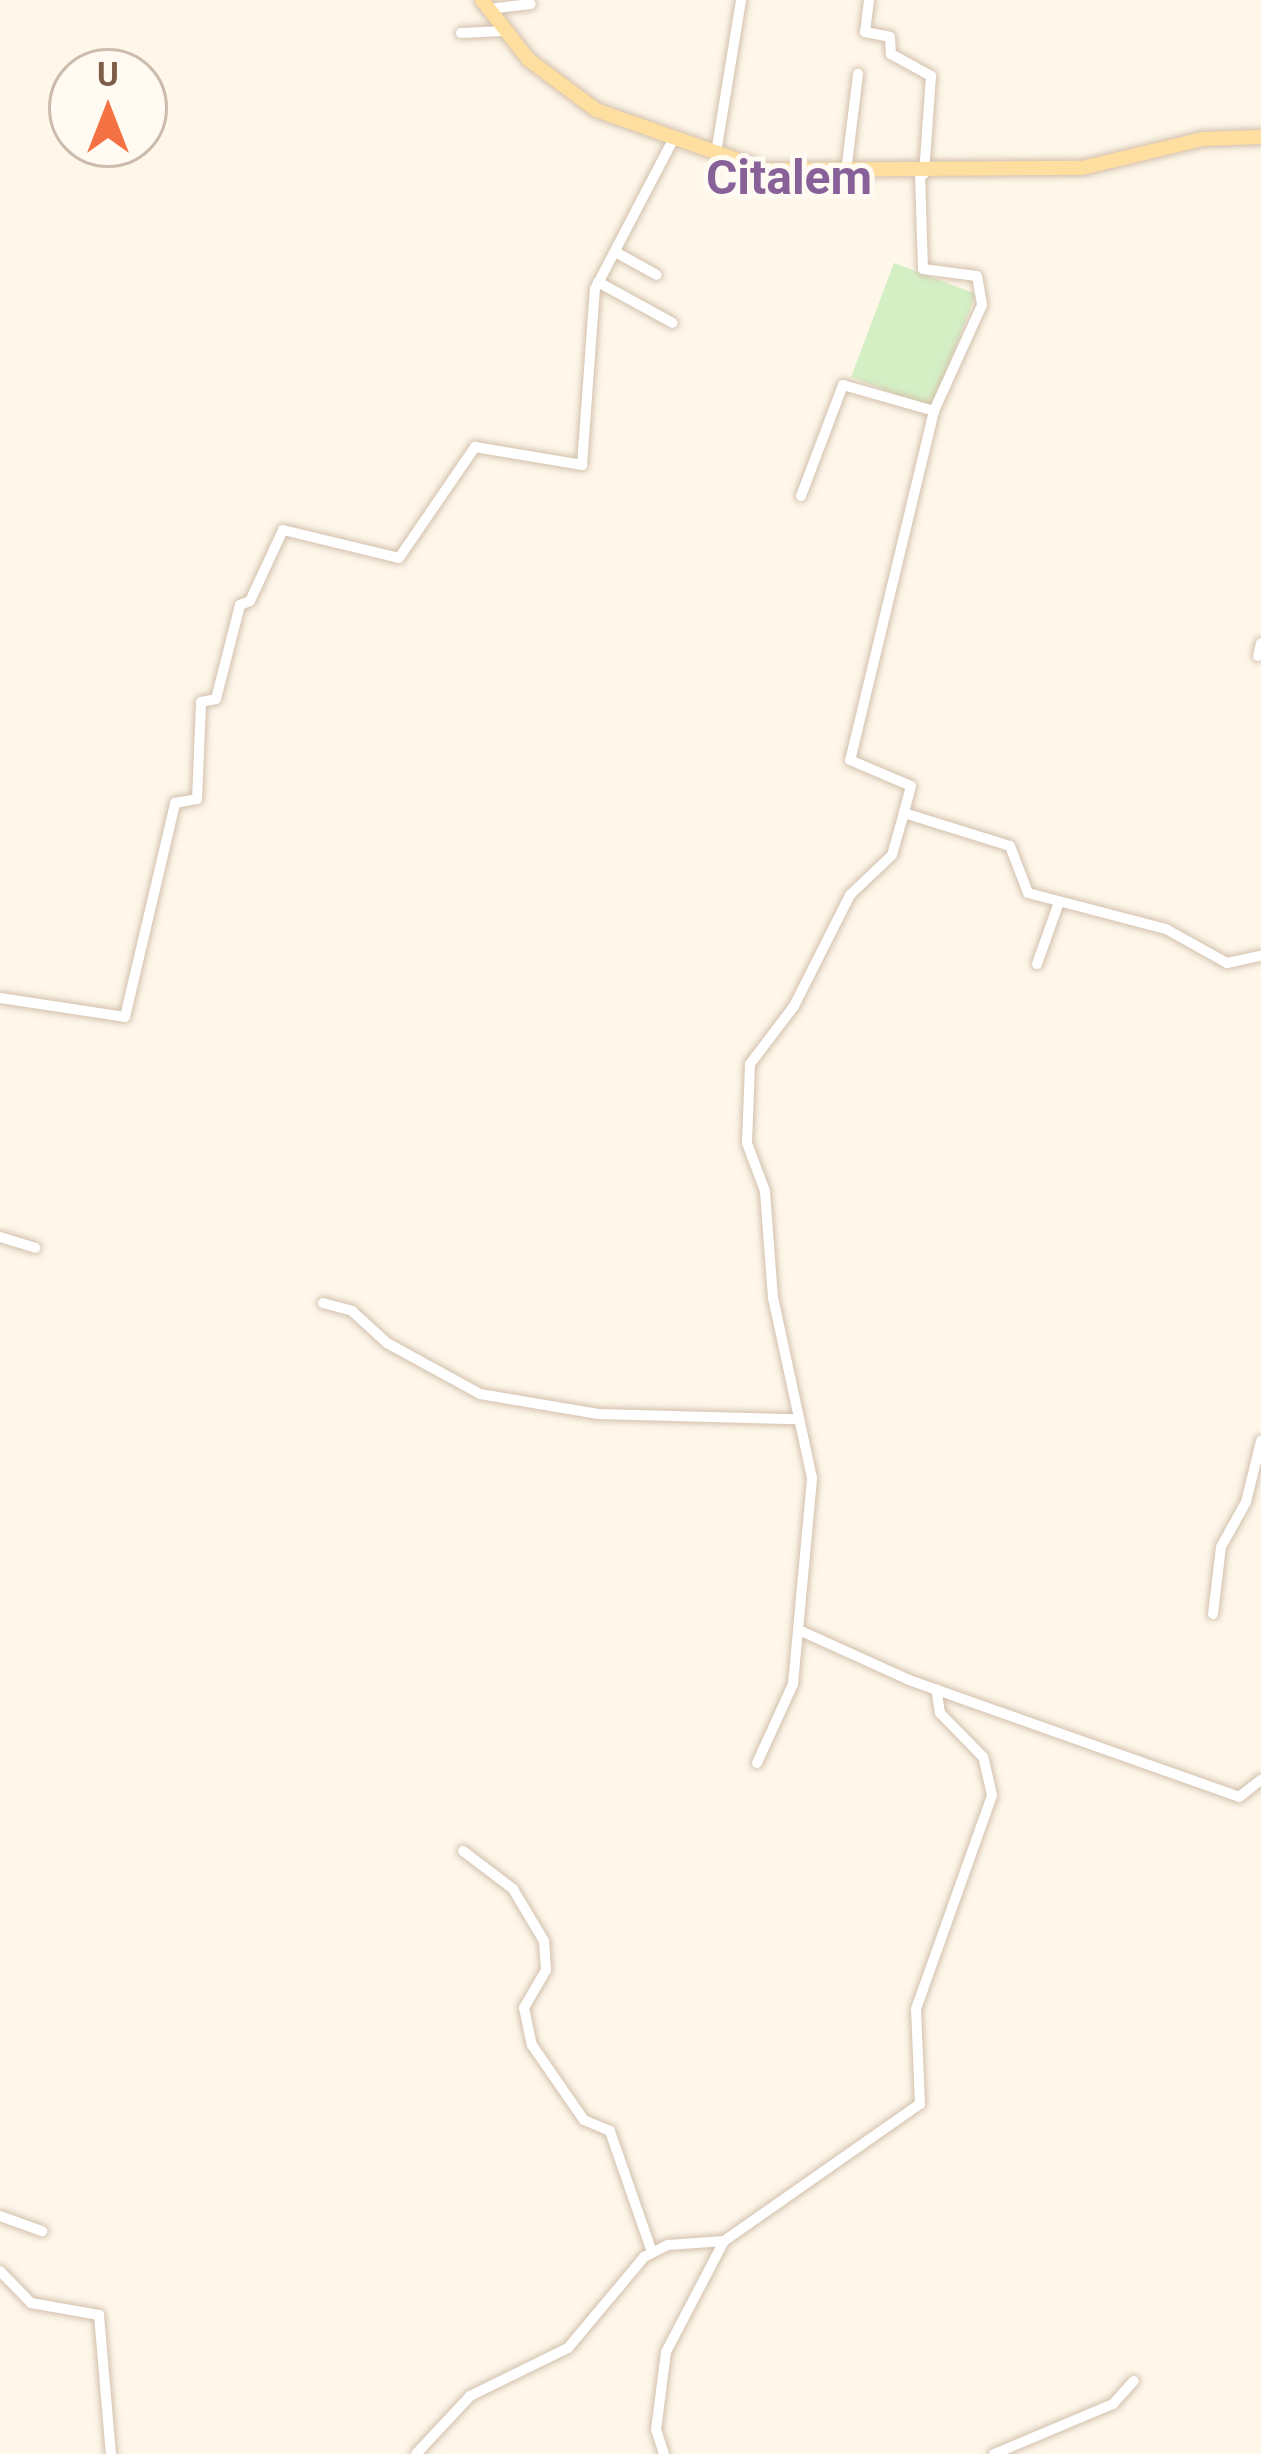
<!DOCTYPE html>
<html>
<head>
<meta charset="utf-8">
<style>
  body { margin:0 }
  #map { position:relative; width:1261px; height:2454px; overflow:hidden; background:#fef7ea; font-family:Roboto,sans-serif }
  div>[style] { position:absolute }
  .green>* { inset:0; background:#d5efc5 }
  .roads { filter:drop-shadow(0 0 3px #d3c0ad) drop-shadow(0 0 3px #d3c0ad) }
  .minor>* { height:10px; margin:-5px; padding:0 5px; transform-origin:5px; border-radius:5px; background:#fff }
  .major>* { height:14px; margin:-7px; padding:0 7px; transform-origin:7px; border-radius:7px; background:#ffdfa0 }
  span { translate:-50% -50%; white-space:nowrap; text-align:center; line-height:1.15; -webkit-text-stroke:10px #fffbf2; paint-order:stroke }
  .quarter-label { font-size:48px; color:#886199; font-weight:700 }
  .north { position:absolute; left:48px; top:48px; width:120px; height:120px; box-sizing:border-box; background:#fffbf2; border:3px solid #cbbcae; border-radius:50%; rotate:0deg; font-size:33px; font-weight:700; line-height:48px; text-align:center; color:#7d5e49 }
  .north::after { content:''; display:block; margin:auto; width:42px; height:54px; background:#f47143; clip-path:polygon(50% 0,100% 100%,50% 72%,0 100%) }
</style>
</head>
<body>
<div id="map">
  <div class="green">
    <i style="clip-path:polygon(894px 263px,976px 294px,932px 408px,851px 377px)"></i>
  </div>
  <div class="roads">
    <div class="minor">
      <i style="left:869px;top:0;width:32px;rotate:97deg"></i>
      <i style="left:865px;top:32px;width:25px;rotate:11deg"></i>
      <i style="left:890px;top:37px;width:17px;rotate:87deg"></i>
      <i style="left:891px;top:54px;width:46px;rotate:28.8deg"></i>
      <i style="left:931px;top:76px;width:98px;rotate:94.1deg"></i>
      <i style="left:488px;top:9px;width:43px;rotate:-6.6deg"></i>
      <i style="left:461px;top:33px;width:42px;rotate:-2.7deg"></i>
      <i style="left:716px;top:153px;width:155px;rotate:-80.7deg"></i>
      <i style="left:846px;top:172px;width:99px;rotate:-83deg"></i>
      <i style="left:920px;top:174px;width:95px;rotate:88.2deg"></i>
      <i style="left:923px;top:269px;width:54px;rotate:7.4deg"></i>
      <i style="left:977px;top:276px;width:29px;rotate:80deg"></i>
      <i style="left:982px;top:305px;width:116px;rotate:114.4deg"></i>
      <i style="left:934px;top:411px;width:359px;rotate:103.5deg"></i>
      <i style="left:850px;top:760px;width:66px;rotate:23.1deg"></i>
      <i style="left:911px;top:786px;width:28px;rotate:105deg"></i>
      <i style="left:904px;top:813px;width:111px;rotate:17.3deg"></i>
      <i style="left:1010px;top:846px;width:50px;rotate:69deg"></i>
      <i style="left:1028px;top:893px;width:143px;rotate:14.6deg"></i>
      <i style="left:1166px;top:929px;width:70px;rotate:29.1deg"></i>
      <i style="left:1227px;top:963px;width:35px;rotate:-12deg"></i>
      <i style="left:619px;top:254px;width:43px;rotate:28.9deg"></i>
      <i style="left:598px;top:282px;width:85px;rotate:28.7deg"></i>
      <i style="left:801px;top:496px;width:119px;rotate:-69.3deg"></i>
      <i style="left:843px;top:385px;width:95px;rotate:15.9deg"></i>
      <i style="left:1258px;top:656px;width:13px;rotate:-77deg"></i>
      <i style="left:1037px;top:964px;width:63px;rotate:-70.4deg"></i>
      <i style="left:0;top:998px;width:126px;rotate:8.6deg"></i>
      <i style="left:125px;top:1017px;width:220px;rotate:-76.8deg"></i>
      <i style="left:175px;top:803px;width:22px;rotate:-10deg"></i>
      <i style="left:197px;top:799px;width:97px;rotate:-87.6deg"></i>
      <i style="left:201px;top:702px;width:15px;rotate:-11deg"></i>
      <i style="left:216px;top:699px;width:97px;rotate:-75.7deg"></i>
      <i style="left:240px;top:605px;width:11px;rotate:-22deg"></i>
      <i style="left:250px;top:601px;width:78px;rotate:-65.1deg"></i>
      <i style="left:283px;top:530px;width:119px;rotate:13.6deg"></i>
      <i style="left:399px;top:558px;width:135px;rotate:-55.6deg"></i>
      <i style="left:475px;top:447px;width:109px;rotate:9.5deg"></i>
      <i style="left:582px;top:465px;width:176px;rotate:-85.8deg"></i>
      <i style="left:595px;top:289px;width:166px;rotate:-62.4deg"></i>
      <i style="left:0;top:1237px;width:37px;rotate:17deg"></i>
      <i style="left:323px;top:1303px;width:30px;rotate:15deg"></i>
      <i style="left:352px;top:1311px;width:47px;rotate:42.4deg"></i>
      <i style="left:387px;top:1343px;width:106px;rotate:28.7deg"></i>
      <i style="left:480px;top:1394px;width:120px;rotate:9.6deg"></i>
      <i style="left:598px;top:1414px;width:197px;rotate:1.5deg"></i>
      <i style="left:1213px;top:1614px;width:67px;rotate:-83.2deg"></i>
      <i style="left:1221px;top:1547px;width:51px;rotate:-60.9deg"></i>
      <i style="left:1246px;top:1502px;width:63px;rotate:-76.2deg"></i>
      <i style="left:799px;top:1630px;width:121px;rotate:24.4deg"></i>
      <i style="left:909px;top:1680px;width:350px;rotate:19.5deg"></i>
      <i style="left:1239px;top:1797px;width:28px;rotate:-38deg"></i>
      <i style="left:757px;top:1763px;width:87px;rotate:-65.5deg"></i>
      <i style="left:793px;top:1684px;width:207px;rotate:-84.7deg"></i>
      <i style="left:812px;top:1478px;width:184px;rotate:-102.2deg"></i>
      <i style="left:773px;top:1298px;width:107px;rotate:-94.3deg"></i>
      <i style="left:765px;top:1191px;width:51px;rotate:-110.6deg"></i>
      <i style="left:747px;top:1143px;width:79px;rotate:-87.8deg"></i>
      <i style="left:750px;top:1064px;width:73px;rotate:-52.8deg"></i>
      <i style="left:794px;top:1006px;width:124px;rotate:-63.2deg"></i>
      <i style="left:850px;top:895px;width:58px;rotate:-43.6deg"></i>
      <i style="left:892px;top:855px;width:44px;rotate:-74.1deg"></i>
      <i style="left:463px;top:1851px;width:63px;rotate:37.2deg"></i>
      <i style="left:513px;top:1889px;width:61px;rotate:59.2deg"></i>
      <i style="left:544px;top:1941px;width:29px;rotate:86deg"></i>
      <i style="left:546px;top:1970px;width:44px;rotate:120.1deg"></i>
      <i style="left:524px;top:2008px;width:38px;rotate:78deg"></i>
      <i style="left:532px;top:2045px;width:91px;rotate:55.3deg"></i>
      <i style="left:584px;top:2120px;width:28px;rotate:23deg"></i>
      <i style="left:610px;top:2131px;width:128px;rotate:70.9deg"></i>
      <i style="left:0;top:2216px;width:45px;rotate:19.7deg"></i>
      <i style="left:0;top:2271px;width:45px;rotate:45.9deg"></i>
      <i style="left:31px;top:2303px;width:69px;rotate:10deg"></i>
      <i style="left:99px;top:2315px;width:140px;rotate:85.1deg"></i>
      <i style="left:416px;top:2454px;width:79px;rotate:-47deg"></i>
      <i style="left:470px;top:2396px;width:109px;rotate:-26.1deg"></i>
      <i style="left:568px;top:2348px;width:119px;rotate:-50.1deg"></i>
      <i style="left:644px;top:2257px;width:27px;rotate:-27deg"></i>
      <i style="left:668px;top:2245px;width:56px;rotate:-4.1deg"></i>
      <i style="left:724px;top:2241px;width:239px;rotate:-35deg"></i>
      <i style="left:920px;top:2104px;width:95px;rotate:-92.4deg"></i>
      <i style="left:916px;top:2009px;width:227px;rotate:-70.4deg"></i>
      <i style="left:992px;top:1795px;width:39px;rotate:-103deg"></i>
      <i style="left:983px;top:1757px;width:62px;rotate:-134.3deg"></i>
      <i style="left:940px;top:1713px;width:24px;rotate:-99deg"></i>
      <i style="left:664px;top:2454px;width:25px;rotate:-108deg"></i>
      <i style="left:656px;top:2430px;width:79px;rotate:-82.7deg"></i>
      <i style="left:666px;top:2352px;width:125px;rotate:-62.4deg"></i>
      <i style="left:994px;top:2454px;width:129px;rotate:-22.8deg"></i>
      <i style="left:1113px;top:2404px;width:31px;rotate:-48deg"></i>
    </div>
    <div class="major">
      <i style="left:482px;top:0;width:76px;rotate:51.9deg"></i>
      <i style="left:529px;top:60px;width:84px;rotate:36.7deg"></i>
      <i style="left:596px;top:110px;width:180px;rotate:19.4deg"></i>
      <i style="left:766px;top:170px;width:316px;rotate:-0.4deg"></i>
      <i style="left:1082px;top:168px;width:124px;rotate:-13.5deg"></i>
      <i style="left:1203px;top:139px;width:58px;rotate:-2deg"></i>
    </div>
  </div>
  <div class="quarter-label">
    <span style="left:789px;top:178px">Citalem</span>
  </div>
  <div class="north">U</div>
</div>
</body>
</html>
